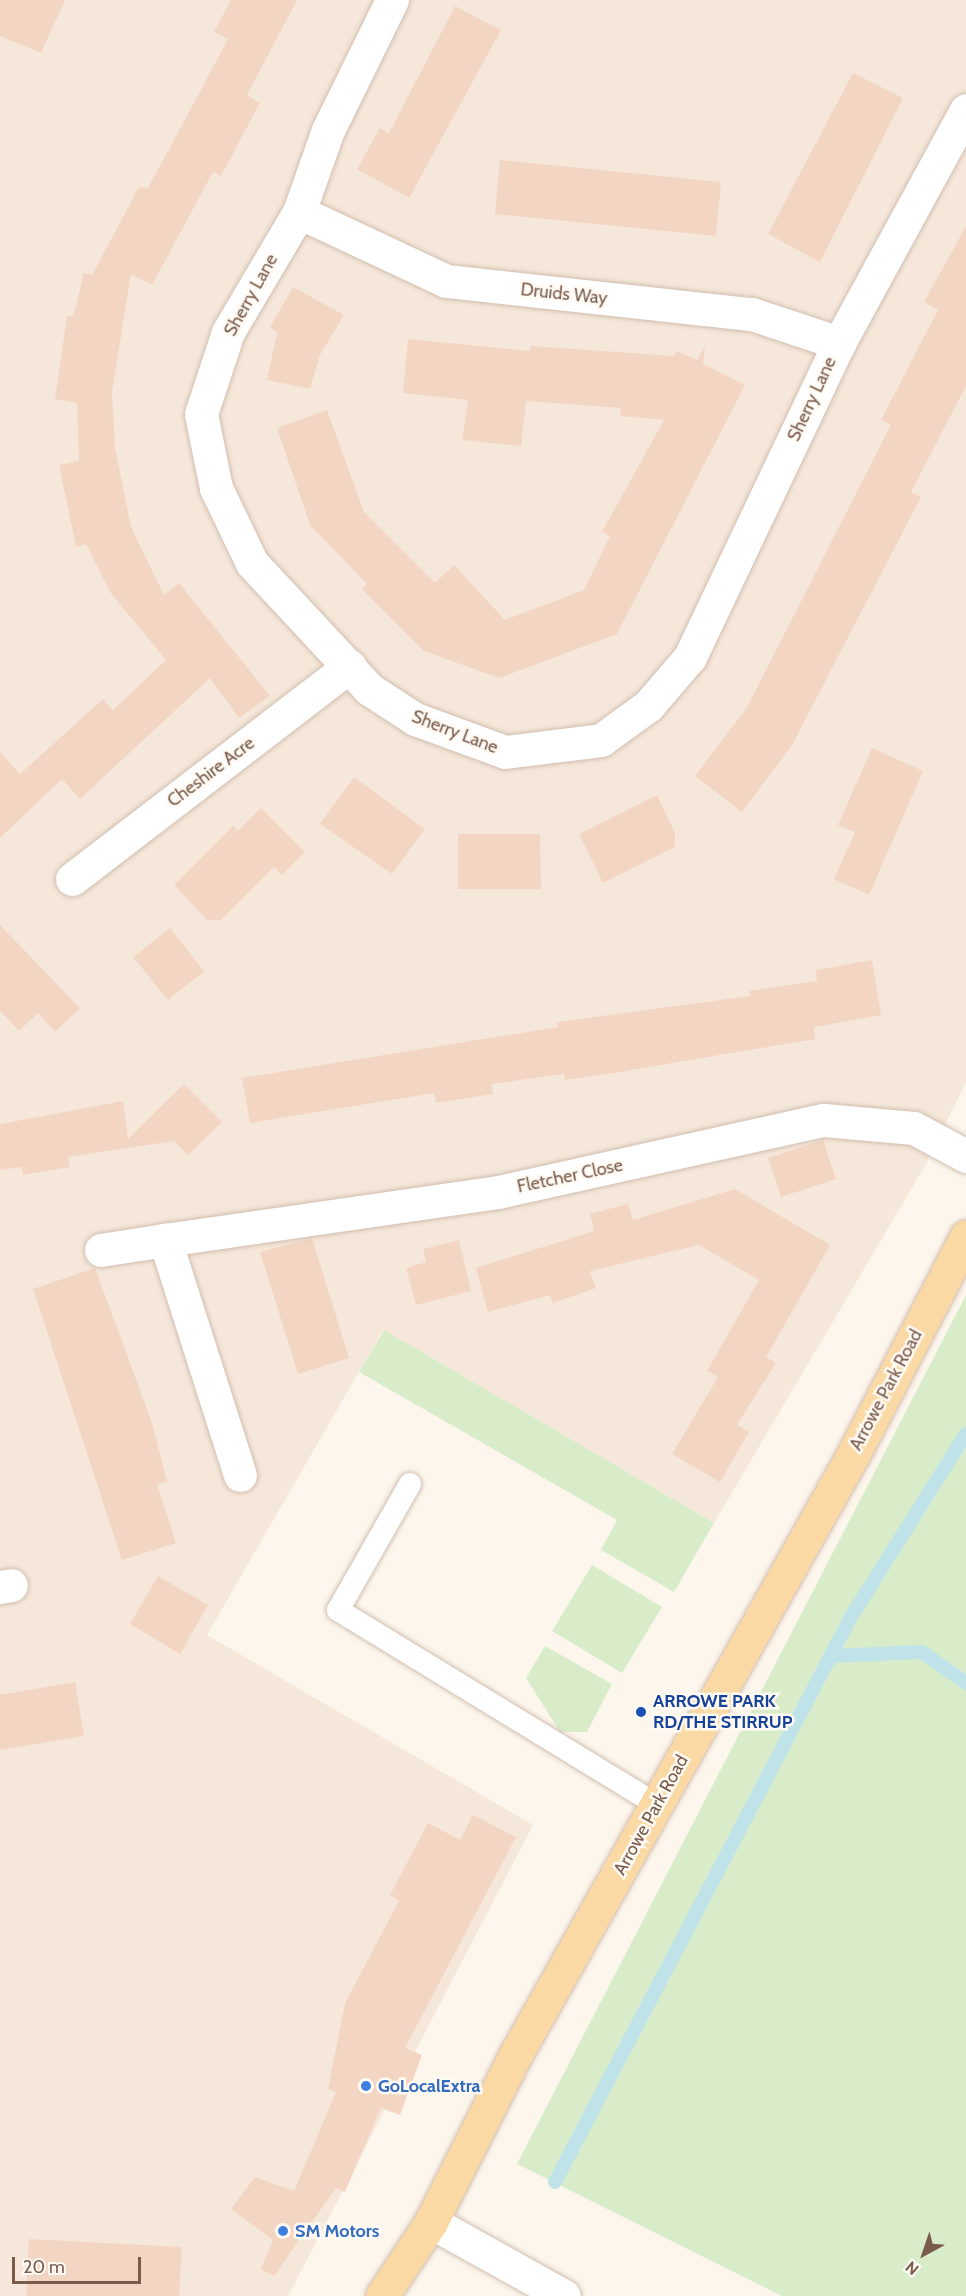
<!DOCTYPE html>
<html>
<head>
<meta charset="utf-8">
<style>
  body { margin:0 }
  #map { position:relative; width:966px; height:2296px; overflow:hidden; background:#fdf6ec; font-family:Cabin,sans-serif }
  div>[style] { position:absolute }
  .residential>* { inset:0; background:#f5e8da }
  .green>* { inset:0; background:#d8ecc9 }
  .stream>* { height:14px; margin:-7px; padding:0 7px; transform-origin:7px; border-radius:7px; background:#bfe3e8 }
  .building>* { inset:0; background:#f3d5c3 }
  .roads { filter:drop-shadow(0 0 2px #d1beb0) drop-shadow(0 0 2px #d1beb0) }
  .lane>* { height:22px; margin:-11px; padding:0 11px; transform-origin:11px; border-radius:11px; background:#fff }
  .street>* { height:33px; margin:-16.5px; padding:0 16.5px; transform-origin:16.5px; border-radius:16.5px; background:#fff }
  .secondary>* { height:33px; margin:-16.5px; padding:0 16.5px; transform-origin:16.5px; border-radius:16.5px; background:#fff }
  .primary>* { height:33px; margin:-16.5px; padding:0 16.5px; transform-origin:16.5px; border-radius:16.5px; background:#fbd9a5 }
  .dots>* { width:16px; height:16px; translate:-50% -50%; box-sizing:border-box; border:3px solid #fffaf3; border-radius:50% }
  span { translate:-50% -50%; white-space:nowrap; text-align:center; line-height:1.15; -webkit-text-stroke:5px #fffaf3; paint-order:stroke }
  .street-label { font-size:18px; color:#7a5c4d }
  .transit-label { font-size:18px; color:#164399; font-weight:700 }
  .left { translate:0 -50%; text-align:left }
  .shop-label { font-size:18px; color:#366cbe; font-weight:700 }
  .north { position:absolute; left:894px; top:2224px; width:60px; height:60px; -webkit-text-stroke:4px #fffaf3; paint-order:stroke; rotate:220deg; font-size:16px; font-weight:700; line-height:24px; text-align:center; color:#7a5c4d }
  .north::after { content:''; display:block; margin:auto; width:21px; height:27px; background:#7a5c4d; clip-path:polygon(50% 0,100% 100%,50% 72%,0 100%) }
  .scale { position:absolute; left:12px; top:2257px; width:129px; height:27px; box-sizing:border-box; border:3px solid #7a5c4d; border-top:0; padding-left:8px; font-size:18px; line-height:21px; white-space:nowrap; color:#7a5c4d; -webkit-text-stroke:4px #fffaf3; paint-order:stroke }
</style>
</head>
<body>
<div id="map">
  <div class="residential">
    <i style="clip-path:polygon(0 0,966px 0,966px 1082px,926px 1164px,714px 1523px,383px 1330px,207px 1635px,533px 1825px,288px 2296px,0 2296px)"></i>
  </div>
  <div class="green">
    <i style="clip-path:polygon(966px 1295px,966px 2296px,782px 2296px,517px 2164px)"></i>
    <i style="clip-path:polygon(384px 1330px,714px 1523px,674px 1592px,601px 1550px,617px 1520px,359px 1372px)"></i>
    <i style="clip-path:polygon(592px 1565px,662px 1607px,622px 1673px,552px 1631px)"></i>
    <i style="clip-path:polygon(545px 1646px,612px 1684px,587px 1732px,560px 1732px,526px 1678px)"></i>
  </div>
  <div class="stream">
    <i style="left:830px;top:1656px;width:92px;rotate:-2.5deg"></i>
    <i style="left:922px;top:1652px;width:54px;rotate:35.2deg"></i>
    <i style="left:555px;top:2182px;width:638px;rotate:-62.35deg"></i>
    <i style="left:851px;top:1617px;width:216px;rotate:-57.9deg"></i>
  </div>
  <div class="building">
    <i style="clip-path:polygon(0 0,65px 0,41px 53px,0 36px)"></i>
    <i style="clip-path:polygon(231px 0,297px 0,247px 95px,260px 103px,221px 176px,213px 172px,152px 285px,131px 274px,112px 392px,115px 447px,131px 527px,164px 595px,179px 583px,270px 696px,239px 718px,210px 678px,80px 799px,62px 779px,0 838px,0 752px,20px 774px,103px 699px,113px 710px,166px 660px,110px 592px,86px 544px,76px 547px,59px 465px,79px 461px,77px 403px,55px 399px,67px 316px,73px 317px,84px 273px,92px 275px,139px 187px,148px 188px,189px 112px,228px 39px,214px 32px)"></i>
    <i style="clip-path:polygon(455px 6px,501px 30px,409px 198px,357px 169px,380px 128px,389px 133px)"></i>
    <i style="clip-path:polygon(853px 73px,903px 98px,820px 262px,768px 234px)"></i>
    <i style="clip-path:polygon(500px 160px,721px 182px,716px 236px,495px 214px)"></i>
    <i style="clip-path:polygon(966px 226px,966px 386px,911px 492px,921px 497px,792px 745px,742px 812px,695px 776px,746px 709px,891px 425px,881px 420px,938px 310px,924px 302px)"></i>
    <i style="clip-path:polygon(293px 287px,344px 315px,320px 355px,310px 389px,267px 380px,277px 333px,270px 327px)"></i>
    <i style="clip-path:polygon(408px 339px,530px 351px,531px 346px,674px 356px,677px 351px,697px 360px,705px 346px,703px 364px,745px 385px,617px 634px,499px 678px,424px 651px,362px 589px,367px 584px,310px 525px,277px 428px,327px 410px,364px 512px,435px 583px,454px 565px,505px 620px,584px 590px,610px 536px,602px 532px,664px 420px,620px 416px,621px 408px,526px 401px,521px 446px,462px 440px,468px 400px,403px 393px)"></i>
    <i style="clip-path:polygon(872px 748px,923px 771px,869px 895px,834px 879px,855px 832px,838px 825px)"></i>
    <i style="clip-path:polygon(354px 777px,425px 829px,392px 874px,320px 824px)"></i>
    <i style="clip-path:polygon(657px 795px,675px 833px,675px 847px,603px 883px,579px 834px)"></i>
    <i style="clip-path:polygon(261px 808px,305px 852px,282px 875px,274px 867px,221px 920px,207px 920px,174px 885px,233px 826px,238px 831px)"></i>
    <i style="clip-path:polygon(458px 834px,540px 834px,541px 889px,458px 889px)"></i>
    <i style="clip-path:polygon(0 925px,80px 1008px,55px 1032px,38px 1013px,19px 1031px,0 1011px)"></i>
    <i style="clip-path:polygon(170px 928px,204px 971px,168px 1000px,133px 957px)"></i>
    <i style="clip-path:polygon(872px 960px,881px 1015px,814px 1027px,815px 1039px,613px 1073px,565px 1080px,564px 1074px,492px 1084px,493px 1094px,436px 1103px,434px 1093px,250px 1123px,242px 1078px,558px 1027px,557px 1022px,750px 996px,749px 991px,817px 981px,816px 970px)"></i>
    <i style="clip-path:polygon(184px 1084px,222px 1122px,188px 1155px,174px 1141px,68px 1157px,70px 1167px,23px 1175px,22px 1167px,0 1170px,0 1124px,123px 1101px,128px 1139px)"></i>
    <i style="clip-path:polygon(823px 1140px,836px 1179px,781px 1197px,768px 1158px)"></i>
    <i style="clip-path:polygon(735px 1189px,830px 1245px,766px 1357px,776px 1363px,737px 1425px,749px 1432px,720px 1482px,672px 1454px,718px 1377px,707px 1371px,759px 1280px,699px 1245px,590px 1271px,596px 1288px,553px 1303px,550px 1295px,488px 1312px,476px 1268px,594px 1231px,590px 1214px,628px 1204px,633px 1220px)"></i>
    <i style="clip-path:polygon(312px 1238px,349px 1358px,298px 1374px,260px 1252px)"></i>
    <i style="clip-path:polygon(459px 1240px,471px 1291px,416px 1305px,406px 1268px,426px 1262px,423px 1249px)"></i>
    <i style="clip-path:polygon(95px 1268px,151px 1420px,167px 1481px,157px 1484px,176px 1543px,122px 1560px,33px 1289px)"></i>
    <i style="clip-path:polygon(158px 1576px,208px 1605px,180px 1654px,130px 1624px)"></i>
    <i style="clip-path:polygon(75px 1682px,84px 1736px,0 1750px,0 1695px)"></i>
    <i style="clip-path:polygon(473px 1815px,516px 1837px,405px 2048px,422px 2055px,400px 2115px,381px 2108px,345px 2192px,336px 2188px,274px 2276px,261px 2269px,273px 2240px,231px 2209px,255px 2177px,294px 2191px,336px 2092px,328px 2089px,345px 2003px,399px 1901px,390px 1895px,428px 1823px,460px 1840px)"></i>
    <i style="clip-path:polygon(29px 2239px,182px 2247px,179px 2296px,26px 2296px)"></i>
  </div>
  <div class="roads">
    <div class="lane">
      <i style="left:410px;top:1484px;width:145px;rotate:119.7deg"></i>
      <i style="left:338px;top:1610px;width:374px;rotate:31.4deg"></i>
    </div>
    <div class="street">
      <i style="left:392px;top:0;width:145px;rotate:116.2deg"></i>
      <i style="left:328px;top:130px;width:87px;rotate:109.5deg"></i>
      <i style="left:299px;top:212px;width:139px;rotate:120.6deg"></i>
      <i style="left:228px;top:332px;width:86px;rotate:108.2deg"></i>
      <i style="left:201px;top:414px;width:76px;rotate:78.5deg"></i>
      <i style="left:216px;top:488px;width:83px;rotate:64.4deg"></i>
      <i style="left:252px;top:563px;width:172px;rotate:47.1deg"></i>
      <i style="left:369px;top:689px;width:55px;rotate:33.1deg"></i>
      <i style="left:415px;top:719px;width:96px;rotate:20.1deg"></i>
      <i style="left:505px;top:752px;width:97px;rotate:-7.1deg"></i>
      <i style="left:601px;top:740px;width:58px;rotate:-35.9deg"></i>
      <i style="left:648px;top:706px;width:65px;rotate:-49.4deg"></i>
      <i style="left:690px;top:657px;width:348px;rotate:-64.6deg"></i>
      <i style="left:839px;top:343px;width:265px;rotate:-61.4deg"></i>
      <i style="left:299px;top:212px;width:162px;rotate:25.1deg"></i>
      <i style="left:446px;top:281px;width:308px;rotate:6.2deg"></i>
      <i style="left:752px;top:314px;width:92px;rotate:18.4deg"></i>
      <i style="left:72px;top:879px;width:350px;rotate:-37.5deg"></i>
      <i style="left:101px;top:1250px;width:65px;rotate:-8.9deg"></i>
      <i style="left:240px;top:1475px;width:247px;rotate:-107.7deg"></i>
      <i style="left:165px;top:1240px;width:336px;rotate:-8.2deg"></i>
      <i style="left:498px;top:1192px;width:334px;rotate:-12.5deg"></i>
      <i style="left:824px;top:1120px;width:90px;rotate:5.1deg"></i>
      <i style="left:914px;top:1128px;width:59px;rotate:28.3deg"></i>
      <i style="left:0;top:1587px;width:11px;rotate:-10deg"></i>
    </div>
    <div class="secondary">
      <i style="left:431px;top:2222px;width:152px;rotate:29.1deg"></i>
    </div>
    <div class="primary">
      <i style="left:382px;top:2296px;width:89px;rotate:-56.5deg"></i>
      <i style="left:431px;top:2222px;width:188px;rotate:-63.2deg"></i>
      <i style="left:516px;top:2054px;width:687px;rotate:-60.64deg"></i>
      <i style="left:853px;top:1455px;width:246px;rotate:-62.6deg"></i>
    </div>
  </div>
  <div class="dots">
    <i style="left:641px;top:1712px;background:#1a4fb4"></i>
    <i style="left:366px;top:2086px;background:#3f7fe0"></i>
    <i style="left:283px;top:2231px;background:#3f7fe0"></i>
  </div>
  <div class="street-label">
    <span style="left:564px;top:294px;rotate:6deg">Druids Way</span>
    <span style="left:251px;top:295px;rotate:-61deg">Sherry Lane</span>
    <span style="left:812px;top:399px;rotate:-65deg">Sherry Lane</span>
    <span style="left:455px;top:732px;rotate:21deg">Sherry Lane</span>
    <span style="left:211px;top:772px;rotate:-37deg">Cheshire Acre</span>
    <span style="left:570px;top:1176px;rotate:-12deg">Fletcher Close</span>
    <span style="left:886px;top:1390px;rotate:-62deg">Arrowe Park Road</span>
    <span style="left:651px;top:1815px;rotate:-61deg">Arrowe Park Road</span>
  </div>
  <div class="transit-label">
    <span class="left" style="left:653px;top:1712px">ARROWE PARK<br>RD/THE STIRRUP</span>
  </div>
  <div class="shop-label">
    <span class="left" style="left:378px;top:2086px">GoLocalExtra</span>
    <span class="left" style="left:295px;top:2231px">SM Motors</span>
  </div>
  <div class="north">N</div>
  <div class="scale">20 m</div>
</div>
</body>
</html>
